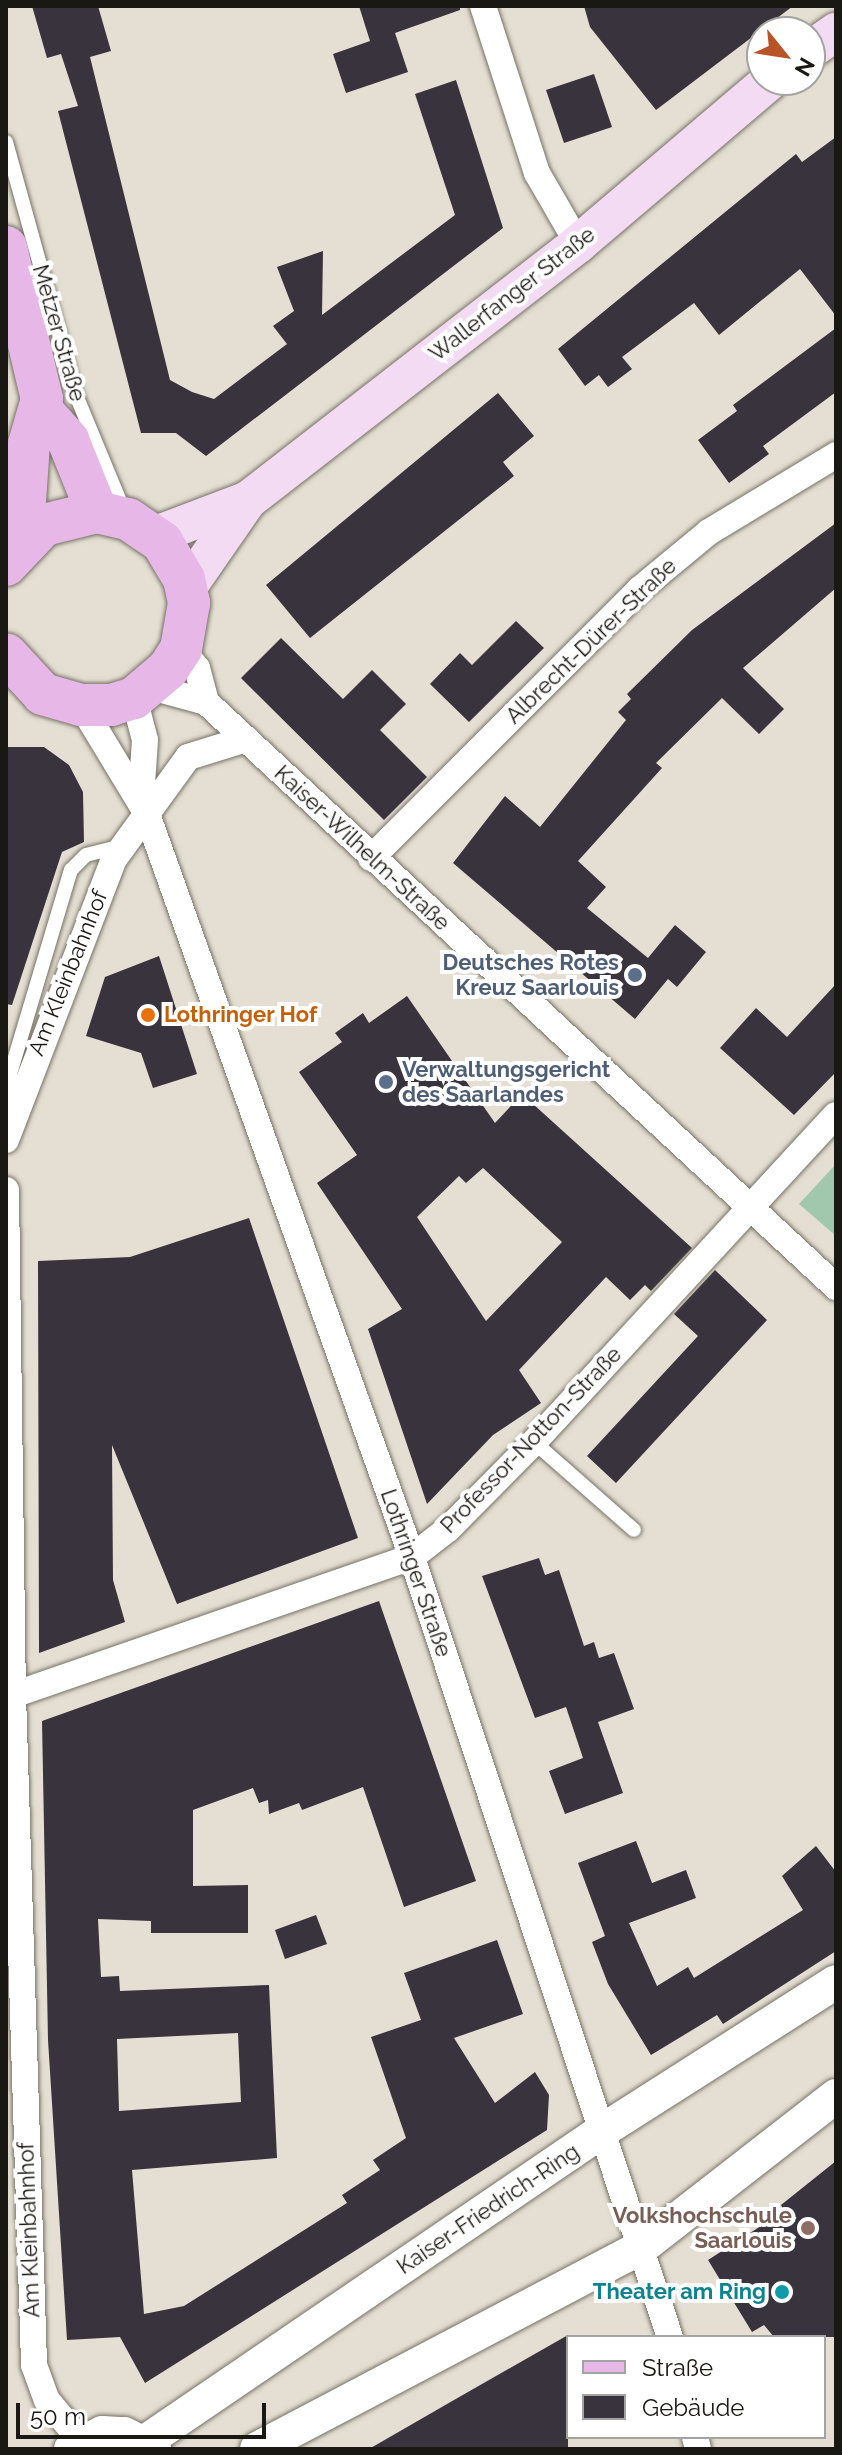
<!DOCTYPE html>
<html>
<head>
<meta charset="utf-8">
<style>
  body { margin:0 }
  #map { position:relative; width:842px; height:2455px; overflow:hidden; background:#e4dfd2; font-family:Raleway,sans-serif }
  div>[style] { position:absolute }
  .green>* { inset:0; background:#a1c7ac }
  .building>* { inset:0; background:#38333d }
  .roads { filter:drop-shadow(0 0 2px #777266) drop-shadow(0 0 2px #777266) }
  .service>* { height:14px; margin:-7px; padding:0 7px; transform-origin:7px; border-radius:7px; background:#fff }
  .minor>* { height:26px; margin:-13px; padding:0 13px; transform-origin:13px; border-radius:13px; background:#fff }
  .tertiary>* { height:34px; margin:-17px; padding:0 17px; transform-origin:17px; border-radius:17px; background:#fff }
  .secondary>* { height:38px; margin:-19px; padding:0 19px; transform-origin:19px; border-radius:19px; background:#f3dbf4 }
  .primary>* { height:42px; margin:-21px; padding:0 21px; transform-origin:21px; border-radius:21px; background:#e7b7e8 }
  .dots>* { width:22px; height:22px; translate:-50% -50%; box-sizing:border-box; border:4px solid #fff; border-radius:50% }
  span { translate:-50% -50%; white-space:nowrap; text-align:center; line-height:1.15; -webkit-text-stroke:8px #fff; paint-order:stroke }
  .street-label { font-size:22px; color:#1a1813 }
  .service-label { font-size:22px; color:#4e5e75; font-weight:700 }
  .right { translate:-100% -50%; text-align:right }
  .left { translate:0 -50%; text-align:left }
  .food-label { font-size:22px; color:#c56008; font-weight:700 }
  .education-label { font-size:22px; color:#785e54; font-weight:700 }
  .culture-label { font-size:22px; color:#0d838f; font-weight:700 }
  .frame { position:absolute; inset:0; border:8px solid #1a1813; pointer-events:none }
  .legend { position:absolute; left:566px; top:2335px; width:260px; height:104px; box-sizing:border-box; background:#fff; border:2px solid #a3a3a1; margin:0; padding:10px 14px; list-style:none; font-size:24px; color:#1a1813 }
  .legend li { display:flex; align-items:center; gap:16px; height:40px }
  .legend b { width:40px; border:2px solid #a3a3a1 }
  .north { position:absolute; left:746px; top:16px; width:80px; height:80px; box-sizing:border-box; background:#fff; border:2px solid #a3a3a1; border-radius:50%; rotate:120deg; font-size:22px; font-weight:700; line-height:32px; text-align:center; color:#1a1813 }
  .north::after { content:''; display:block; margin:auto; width:28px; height:36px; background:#b95328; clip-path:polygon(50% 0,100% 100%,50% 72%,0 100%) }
  .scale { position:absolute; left:16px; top:2403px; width:250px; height:36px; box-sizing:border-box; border:4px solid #1a1813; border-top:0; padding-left:10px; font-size:24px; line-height:28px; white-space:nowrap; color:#1a1813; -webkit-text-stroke:6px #fff; paint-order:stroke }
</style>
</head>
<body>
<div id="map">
  <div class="green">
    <i style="clip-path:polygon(836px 1164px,836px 1236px,799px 1204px)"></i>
  </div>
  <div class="building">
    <i style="clip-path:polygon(32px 6px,98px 6px,111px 51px,90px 57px,170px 380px,192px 392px,214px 399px,287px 344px,273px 326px,294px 311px,277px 267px,323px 251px,322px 315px,455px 215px,415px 94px,456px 80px,503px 228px,206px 456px,176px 433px,141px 433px,58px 111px,78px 106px,61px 54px,47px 58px)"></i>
    <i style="clip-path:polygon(359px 6px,460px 6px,460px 10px,395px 33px,408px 72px,346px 93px,333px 54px,370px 41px)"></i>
    <i style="clip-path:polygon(584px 6px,793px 6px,656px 110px,590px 27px)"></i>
    <i style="clip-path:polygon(594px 74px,612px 127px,564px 143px,546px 90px)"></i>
    <i style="clip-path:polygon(836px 137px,836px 316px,800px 269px,719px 335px,694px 303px,622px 357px,632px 369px,608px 387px,599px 375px,585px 386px,558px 349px,796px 154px,802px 162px)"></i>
    <i style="clip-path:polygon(836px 328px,836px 392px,763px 446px,769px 454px,729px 483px,698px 440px,737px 411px,733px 405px)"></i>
    <i style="clip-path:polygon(498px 393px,534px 436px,503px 462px,514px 476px,310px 638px,266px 585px)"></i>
    <i style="clip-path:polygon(836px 523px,836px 588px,743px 668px,784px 709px,759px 734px,722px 698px,656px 763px,662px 768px,578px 861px,606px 887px,587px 908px,648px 958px,675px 925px,706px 952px,677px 987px,668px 979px,635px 1019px,453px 863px,505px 796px,540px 827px,626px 720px,618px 712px,631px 699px,627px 694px,692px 630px)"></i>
    <i style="clip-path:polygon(516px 621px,544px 648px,469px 722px,430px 684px,460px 653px,472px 665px)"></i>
    <i style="clip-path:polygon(281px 638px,343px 699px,372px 670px,406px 704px,380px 730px,427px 777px,384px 820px,241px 678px)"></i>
    <i style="clip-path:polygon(6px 747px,44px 747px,69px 765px,83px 792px,84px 842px,62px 852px,12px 1005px,6px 1004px)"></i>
    <i style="clip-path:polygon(159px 956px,197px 1074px,153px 1088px,141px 1053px,86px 1036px,105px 977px)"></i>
    <i style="clip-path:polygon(836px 984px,836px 1072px,794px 1115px,720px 1048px,756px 1008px,787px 1037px)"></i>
    <i style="clip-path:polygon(evenodd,407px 996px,495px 1123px,522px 1094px,692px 1248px,651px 1291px,645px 1285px,630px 1300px,606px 1277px,519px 1370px,541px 1403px,493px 1435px,427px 1504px,368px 1329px,402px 1309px,317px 1183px,357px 1155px,299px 1072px,342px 1042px,335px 1033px,363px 1013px,369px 1023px,407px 996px,483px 1168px,562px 1242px,486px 1321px,417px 1217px,459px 1176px,466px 1183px,483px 1168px)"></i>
    <i style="clip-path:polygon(249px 1218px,358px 1538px,177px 1604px,112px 1445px,113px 1580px,125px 1622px,39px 1653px,38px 1261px,130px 1257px)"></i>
    <i style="clip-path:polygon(715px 1270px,767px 1320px,616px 1483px,587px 1456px,698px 1336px,674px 1314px)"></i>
    <i style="clip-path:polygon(539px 1558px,545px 1575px,559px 1570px,584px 1646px,594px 1642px,599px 1658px,614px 1653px,634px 1709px,598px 1722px,623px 1793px,565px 1814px,549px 1771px,583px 1758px,566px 1707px,535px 1718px,482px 1576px)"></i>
    <i style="clip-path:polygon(evenodd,379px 1601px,476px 1881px,404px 1907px,363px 1787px,302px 1810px,299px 1803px,269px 1814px,268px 1800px,259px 1803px,253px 1788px,193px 1810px,193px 1886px,248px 1885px,248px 1933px,151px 1933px,151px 1921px,98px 1919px,101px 1977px,119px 1976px,120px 1991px,269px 1985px,277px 2158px,132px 2170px,144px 2314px,184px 2306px,347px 2203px,342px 2195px,380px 2170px,373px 2160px,406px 2138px,371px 2037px,421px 2020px,404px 1973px,497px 1940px,523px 2014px,454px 2038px,495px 2103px,535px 2072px,549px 2095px,547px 2130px,145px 2383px,120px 2337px,67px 2340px,48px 2040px,42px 1721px,379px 1601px,238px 2033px,241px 2102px,119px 2111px,117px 2039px,238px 2033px)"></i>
    <i style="clip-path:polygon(636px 1841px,652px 1883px,686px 1870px,696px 1898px,629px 1923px,657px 1986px,688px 1967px,694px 1978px,803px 1910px,782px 1876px,816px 1846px,836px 1872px,836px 1951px,723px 2024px,717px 2015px,651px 2055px,608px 1984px,592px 1942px,605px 1936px,578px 1863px)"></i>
    <i style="clip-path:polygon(316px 1915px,327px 1944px,285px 1959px,275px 1930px)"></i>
    <i style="clip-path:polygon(836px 2161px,836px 2337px,774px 2337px,764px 2325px,752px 2332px,708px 2260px,784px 2211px,781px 2205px)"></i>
    <i style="clip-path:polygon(568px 2335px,568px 2449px,369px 2449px,454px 2400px)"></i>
  </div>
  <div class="roads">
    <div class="service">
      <i style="left:6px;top:142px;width:263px;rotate:74.5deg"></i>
      <i style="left:76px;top:395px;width:126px;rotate:67.5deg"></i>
      <i style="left:15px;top:1106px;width:32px;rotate:-99deg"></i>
      <i style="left:10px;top:1074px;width:213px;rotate:-73.4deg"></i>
      <i style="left:71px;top:870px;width:21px;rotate:-45deg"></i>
      <i style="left:86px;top:855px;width:36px;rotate:-14deg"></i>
      <i style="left:534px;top:1442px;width:133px;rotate:41.3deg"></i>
    </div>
    <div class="minor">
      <i style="left:483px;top:6px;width:176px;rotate:72.1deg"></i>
      <i style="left:537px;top:173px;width:82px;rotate:60deg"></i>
      <i style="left:181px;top:649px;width:25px;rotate:50deg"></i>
      <i style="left:197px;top:668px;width:35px;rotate:75deg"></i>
      <i style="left:206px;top:702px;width:860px;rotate:42.88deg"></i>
      <i style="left:151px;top:687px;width:57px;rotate:15.3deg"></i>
      <i style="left:134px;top:698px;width:43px;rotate:75.3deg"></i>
      <i style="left:145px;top:740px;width:58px;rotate:93.9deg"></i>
      <i style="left:81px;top:705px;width:127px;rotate:58.8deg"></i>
      <i style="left:147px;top:814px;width:789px;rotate:70.37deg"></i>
      <i style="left:412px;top:1557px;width:822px;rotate:71.7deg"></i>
      <i style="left:371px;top:858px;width:380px;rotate:-45deg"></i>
      <i style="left:640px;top:589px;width:89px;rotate:-39.6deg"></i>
      <i style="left:709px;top:532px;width:149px;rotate:-31.2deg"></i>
      <i style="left:6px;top:1140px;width:301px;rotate:-69deg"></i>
      <i style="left:114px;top:859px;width:126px;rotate:-54deg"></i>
      <i style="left:188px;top:757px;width:61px;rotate:-17.2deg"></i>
      <i style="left:6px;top:1190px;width:505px;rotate:89.21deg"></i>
      <i style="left:13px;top:1695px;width:670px;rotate:88.2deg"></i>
      <i style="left:34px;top:2365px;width:37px;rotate:70deg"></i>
      <i style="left:47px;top:2400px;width:53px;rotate:50.3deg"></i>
      <i style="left:13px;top:1695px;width:422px;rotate:-19.1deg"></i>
      <i style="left:412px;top:1557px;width:46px;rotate:-37.9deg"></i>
      <i style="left:448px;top:1529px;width:122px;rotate:-45.3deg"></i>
      <i style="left:534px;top:1442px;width:445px;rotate:-47.3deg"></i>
      <i style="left:695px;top:2437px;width:12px;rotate:76deg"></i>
    </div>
    <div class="tertiary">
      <i style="left:145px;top:2442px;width:553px;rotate:-34.24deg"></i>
      <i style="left:602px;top:2131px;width:277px;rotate:-32.5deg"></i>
      <i style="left:71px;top:2449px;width:35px;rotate:-27deg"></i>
      <i style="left:102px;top:2433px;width:22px;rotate:3deg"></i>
      <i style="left:124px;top:2434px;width:34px;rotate:27deg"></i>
      <i style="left:257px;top:2449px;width:435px;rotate:-27.7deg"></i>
      <i style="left:642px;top:2247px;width:246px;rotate:-37.9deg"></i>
    </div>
    <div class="secondary">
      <i style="left:810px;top:50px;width:32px;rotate:-35deg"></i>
      <i style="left:156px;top:535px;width:98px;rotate:-20.8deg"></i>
      <i style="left:248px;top:500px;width:418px;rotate:-37.8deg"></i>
      <i style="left:578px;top:244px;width:253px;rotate:-40.4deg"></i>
      <i style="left:187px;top:588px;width:107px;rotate:-55.3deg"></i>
    </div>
    <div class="primary">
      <i style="left:6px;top:247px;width:156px;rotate:76.7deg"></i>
      <i style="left:42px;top:399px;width:47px;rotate:106.1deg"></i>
      <i style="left:29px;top:444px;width:99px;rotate:94deg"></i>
      <i style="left:43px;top:412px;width:38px;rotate:48deg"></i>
      <i style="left:68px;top:440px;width:78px;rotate:68.1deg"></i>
      <i style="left:6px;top:565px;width:55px;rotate:-46.5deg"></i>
      <i style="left:44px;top:525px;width:55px;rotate:-13.8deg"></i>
      <i style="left:97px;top:512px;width:32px;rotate:13deg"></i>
      <i style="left:128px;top:519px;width:41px;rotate:34.1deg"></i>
      <i style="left:162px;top:542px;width:43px;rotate:59.3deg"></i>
      <i style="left:184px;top:579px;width:25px;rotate:78deg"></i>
      <i style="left:189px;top:603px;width:47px;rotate:99.9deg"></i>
      <i style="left:181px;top:649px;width:24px;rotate:123deg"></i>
      <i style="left:168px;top:669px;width:45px;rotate:139.5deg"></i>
      <i style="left:134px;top:698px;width:24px;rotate:163deg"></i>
      <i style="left:111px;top:705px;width:30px;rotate:180deg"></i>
      <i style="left:81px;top:705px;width:40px;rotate:-164deg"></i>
      <i style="left:43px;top:694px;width:54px;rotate:-132.8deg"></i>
    </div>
  </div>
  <div class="dots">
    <i style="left:635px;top:975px;background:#5c6f8a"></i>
    <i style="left:148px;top:1015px;background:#e8710a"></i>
    <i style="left:386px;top:1082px;background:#5c6f8a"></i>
    <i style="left:808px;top:2228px;background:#8d6e63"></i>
    <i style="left:782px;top:2292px;background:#0f9aa8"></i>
  </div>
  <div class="street-label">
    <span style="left:512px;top:294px;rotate:-38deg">Wallerfanger Straße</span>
    <span style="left:59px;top:333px;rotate:74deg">Metzer Straße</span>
    <span style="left:591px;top:641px;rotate:-44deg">Albrecht-Dürer-Straße</span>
    <span style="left:362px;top:848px;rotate:43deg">Kaiser-Wilhelm-Straße</span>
    <span style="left:68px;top:973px;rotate:-68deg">Am Kleinbahnhof</span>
    <span style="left:531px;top:1440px;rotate:-46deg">Professor-Notton-Straße</span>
    <span style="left:416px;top:1573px;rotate:71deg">Lothringer Straße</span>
    <span style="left:488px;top:2209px;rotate:-34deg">Kaiser-Friedrich-Ring</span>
    <span style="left:29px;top:2230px;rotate:-92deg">Am Kleinbahnhof</span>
  </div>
  <div class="service-label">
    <span class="right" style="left:619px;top:975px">Deutsches Rotes<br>Kreuz Saarlouis</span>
    <span class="left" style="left:402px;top:1082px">Verwaltungsgericht<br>des Saarlandes</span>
  </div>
  <div class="food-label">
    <span class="left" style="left:164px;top:1015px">Lothringer Hof</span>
  </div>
  <div class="education-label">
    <span class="right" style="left:792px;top:2228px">Volkshochschule<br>Saarlouis</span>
  </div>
  <div class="culture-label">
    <span class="right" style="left:766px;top:2292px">Theater am Ring</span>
  </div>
  <div class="frame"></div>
  <ul class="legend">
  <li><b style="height:10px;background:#e7b7e8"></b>Straße</li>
  <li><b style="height:22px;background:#38333d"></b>Gebäude</li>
  </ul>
  <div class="north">N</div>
  <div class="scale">50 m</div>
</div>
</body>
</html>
